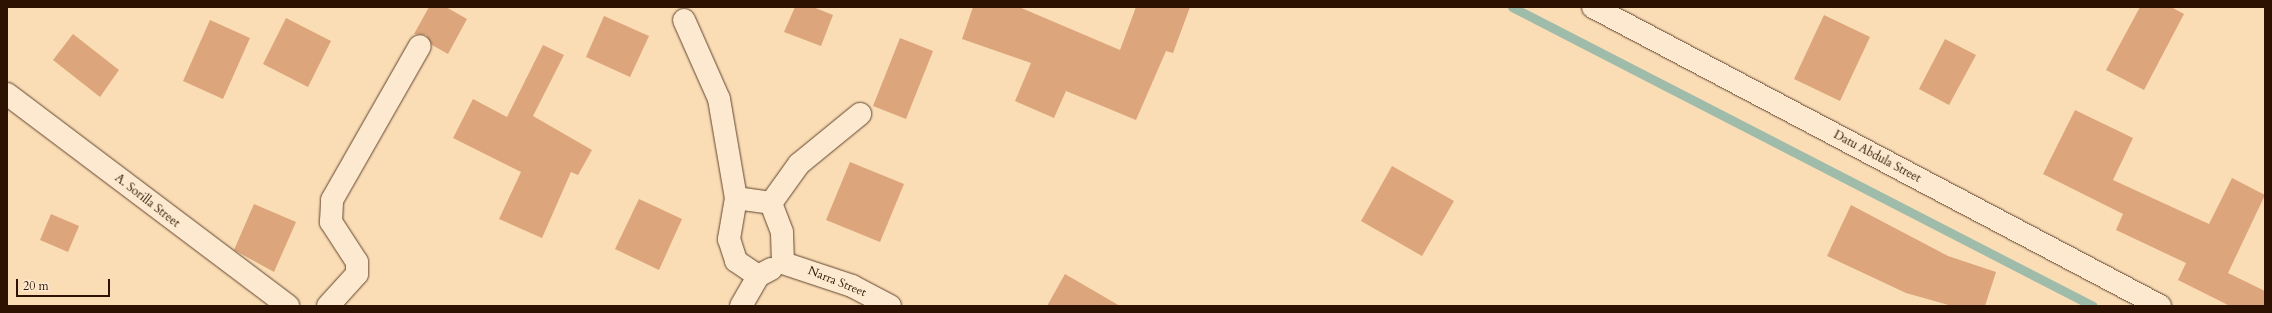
<!DOCTYPE html>
<html>
<head>
<meta charset="utf-8">
<style>
  body { margin:0 }
  #map { position:relative; width:2272px; height:313px; overflow:hidden; background:#fbddb5; font-family:Cardo,serif }
  div>[style] { position:absolute }
  .stream>* { height:9px; margin:-4.5px; padding:0 4.5px; transform-origin:4.5px; border-radius:4.5px; background:#9fbcab }
  .building>* { inset:0; background:#dca57b }
  .roads { filter:drop-shadow(0 0 1px #60452f) drop-shadow(0 0 1px #60452f) }
  .minor>* { height:22px; margin:-11px; padding:0 11px; transform-origin:11px; border-radius:11px; background:#fce9cf }
  .tertiary>* { height:22px; margin:-11px; padding:0 11px; transform-origin:11px; border-radius:11px; background:#fce9cf }
  span { translate:-50% -50%; white-space:nowrap; text-align:center; line-height:1.15; -webkit-text-stroke:4px #fce9cf; paint-order:stroke }
  .street-label { font-size:12px; color:#2d1202 }
  .frame { position:absolute; inset:0; border:8px solid #2d1202; pointer-events:none }
  .scale { position:absolute; left:16px; top:279px; width:94px; height:18px; box-sizing:border-box; border:2px solid #2d1202; border-top:0; padding-left:5px; font-size:12px; line-height:14px; white-space:nowrap; color:#2d1202; -webkit-text-stroke:3px #fce9cf; paint-order:stroke }
</style>
</head>
<body>
<div id="map">
  <div class="stream">
    <i style="left:1512px;top:7px;width:653px;rotate:27.23deg"></i>
  </div>
  <div class="building">
    <i style="clip-path:polygon(429px 7px,446px 7px,467px 19px,448px 54px,432px 45px,426px 35px,414px 34px)"></i>
    <i style="clip-path:polygon(795px 7px,813px 7px,833px 15px,821px 46px,784px 32px)"></i>
    <i style="clip-path:polygon(973px 7px,1019px 7px,1120px 50px,1136px 7px,1190px 7px,1173px 53px,1166px 51px,1136px 120px,1066px 91px,1054px 118px,1015px 101px,1031px 63px,962px 39px)"></i>
    <i style="clip-path:polygon(2140px 7px,2171px 7px,2184px 14px,2144px 90px,2106px 70px)"></i>
    <i style="clip-path:polygon(1824px 15px,1870px 37px,1840px 101px,1794px 79px)"></i>
    <i style="clip-path:polygon(604px 16px,649px 36px,630px 77px,586px 57px)"></i>
    <i style="clip-path:polygon(286px 18px,331px 41px,308px 87px,263px 64px)"></i>
    <i style="clip-path:polygon(210px 20px,250px 38px,223px 99px,183px 81px)"></i>
    <i style="clip-path:polygon(73px 34px,119px 70px,100px 97px,53px 60px)"></i>
    <i style="clip-path:polygon(900px 38px,933px 51px,906px 119px,873px 106px)"></i>
    <i style="clip-path:polygon(1945px 39px,1976px 55px,1949px 105px,1919px 89px)"></i>
    <i style="clip-path:polygon(543px 45px,564px 55px,533px 116px,592px 150px,578px 175px,571px 172px,542px 238px,499px 219px,521px 172px,453px 138px,473px 99px,507px 117px)"></i>
    <i style="clip-path:polygon(2075px 110px,2133px 138px,2113px 180px,2209px 224px,2232px 178px,2265px 195px,2228px 273px,2265px 291px,2265px 306px,2230px 306px,2178px 280px,2186px 263px,2116px 230px,2123px 214px,2043px 174px)"></i>
    <i style="clip-path:polygon(850px 162px,904px 184px,880px 242px,826px 220px)"></i>
    <i style="clip-path:polygon(1392px 166px,1454px 201px,1422px 256px,1361px 221px)"></i>
    <i style="clip-path:polygon(639px 199px,682px 219px,659px 270px,615px 249px)"></i>
    <i style="clip-path:polygon(254px 204px,296px 222px,274px 272px,234px 250px)"></i>
    <i style="clip-path:polygon(1851px 205px,1948px 256px,1996px 272px,1985px 306px,1952px 306px,1906px 293px,1827px 256px)"></i>
    <i style="clip-path:polygon(51px 214px,79px 226px,68px 252px,40px 240px)"></i>
    <i style="clip-path:polygon(1065px 274px,1120px 306px,1047px 306px)"></i>
  </div>
  <div class="roads">
    <div class="minor">
      <i style="left:1593px;top:7px;width:641px;rotate:27.8deg"></i>
      <i style="left:684px;top:20px;width:86px;rotate:66.1deg"></i>
      <i style="left:719px;top:99px;width:100px;rotate:80.3deg"></i>
      <i style="left:736px;top:198px;width:42px;rotate:99.7deg"></i>
      <i style="left:729px;top:239px;width:23px;rotate:72deg"></i>
      <i style="left:736px;top:261px;width:27px;rotate:34deg"></i>
      <i style="left:736px;top:198px;width:35px;rotate:8deg"></i>
      <i style="left:783px;top:263px;width:31px;rotate:-92deg"></i>
      <i style="left:782px;top:232px;width:31px;rotate:-111deg"></i>
      <i style="left:771px;top:203px;width:48px;rotate:-54.3deg"></i>
      <i style="left:799px;top:164px;width:79px;rotate:-39.3deg"></i>
      <i style="left:783px;top:263px;width:73px;rotate:18.4deg"></i>
      <i style="left:852px;top:286px;width:43px;rotate:27.8deg"></i>
      <i style="left:328px;top:306px;width:43px;rotate:-47.8deg"></i>
      <i style="left:357px;top:274px;width:12px;rotate:-90deg"></i>
      <i style="left:357px;top:262px;width:48px;rotate:-123deg"></i>
      <i style="left:331px;top:222px;width:22px;rotate:-87deg"></i>
      <i style="left:332px;top:200px;width:177px;rotate:-60.3deg"></i>
      <i style="left:741px;top:306px;width:34px;rotate:-60deg"></i>
      <i style="left:758px;top:276px;width:15px;rotate:-28deg"></i>
    </div>
    <div class="tertiary">
      <i style="left:7px;top:94px;width:352px;rotate:37deg"></i>
    </div>
  </div>
  <div class="street-label">
    <span style="left:1877px;top:157px;rotate:28deg">Datu Abdula Street</span>
    <span style="left:147px;top:201px;rotate:38deg">A. Sorilla Street</span>
    <span style="left:837px;top:282px;rotate:22deg">Narra Street</span>
  </div>
  <div class="frame"></div>
  <div class="scale">20 m</div>
</div>
</body>
</html>
